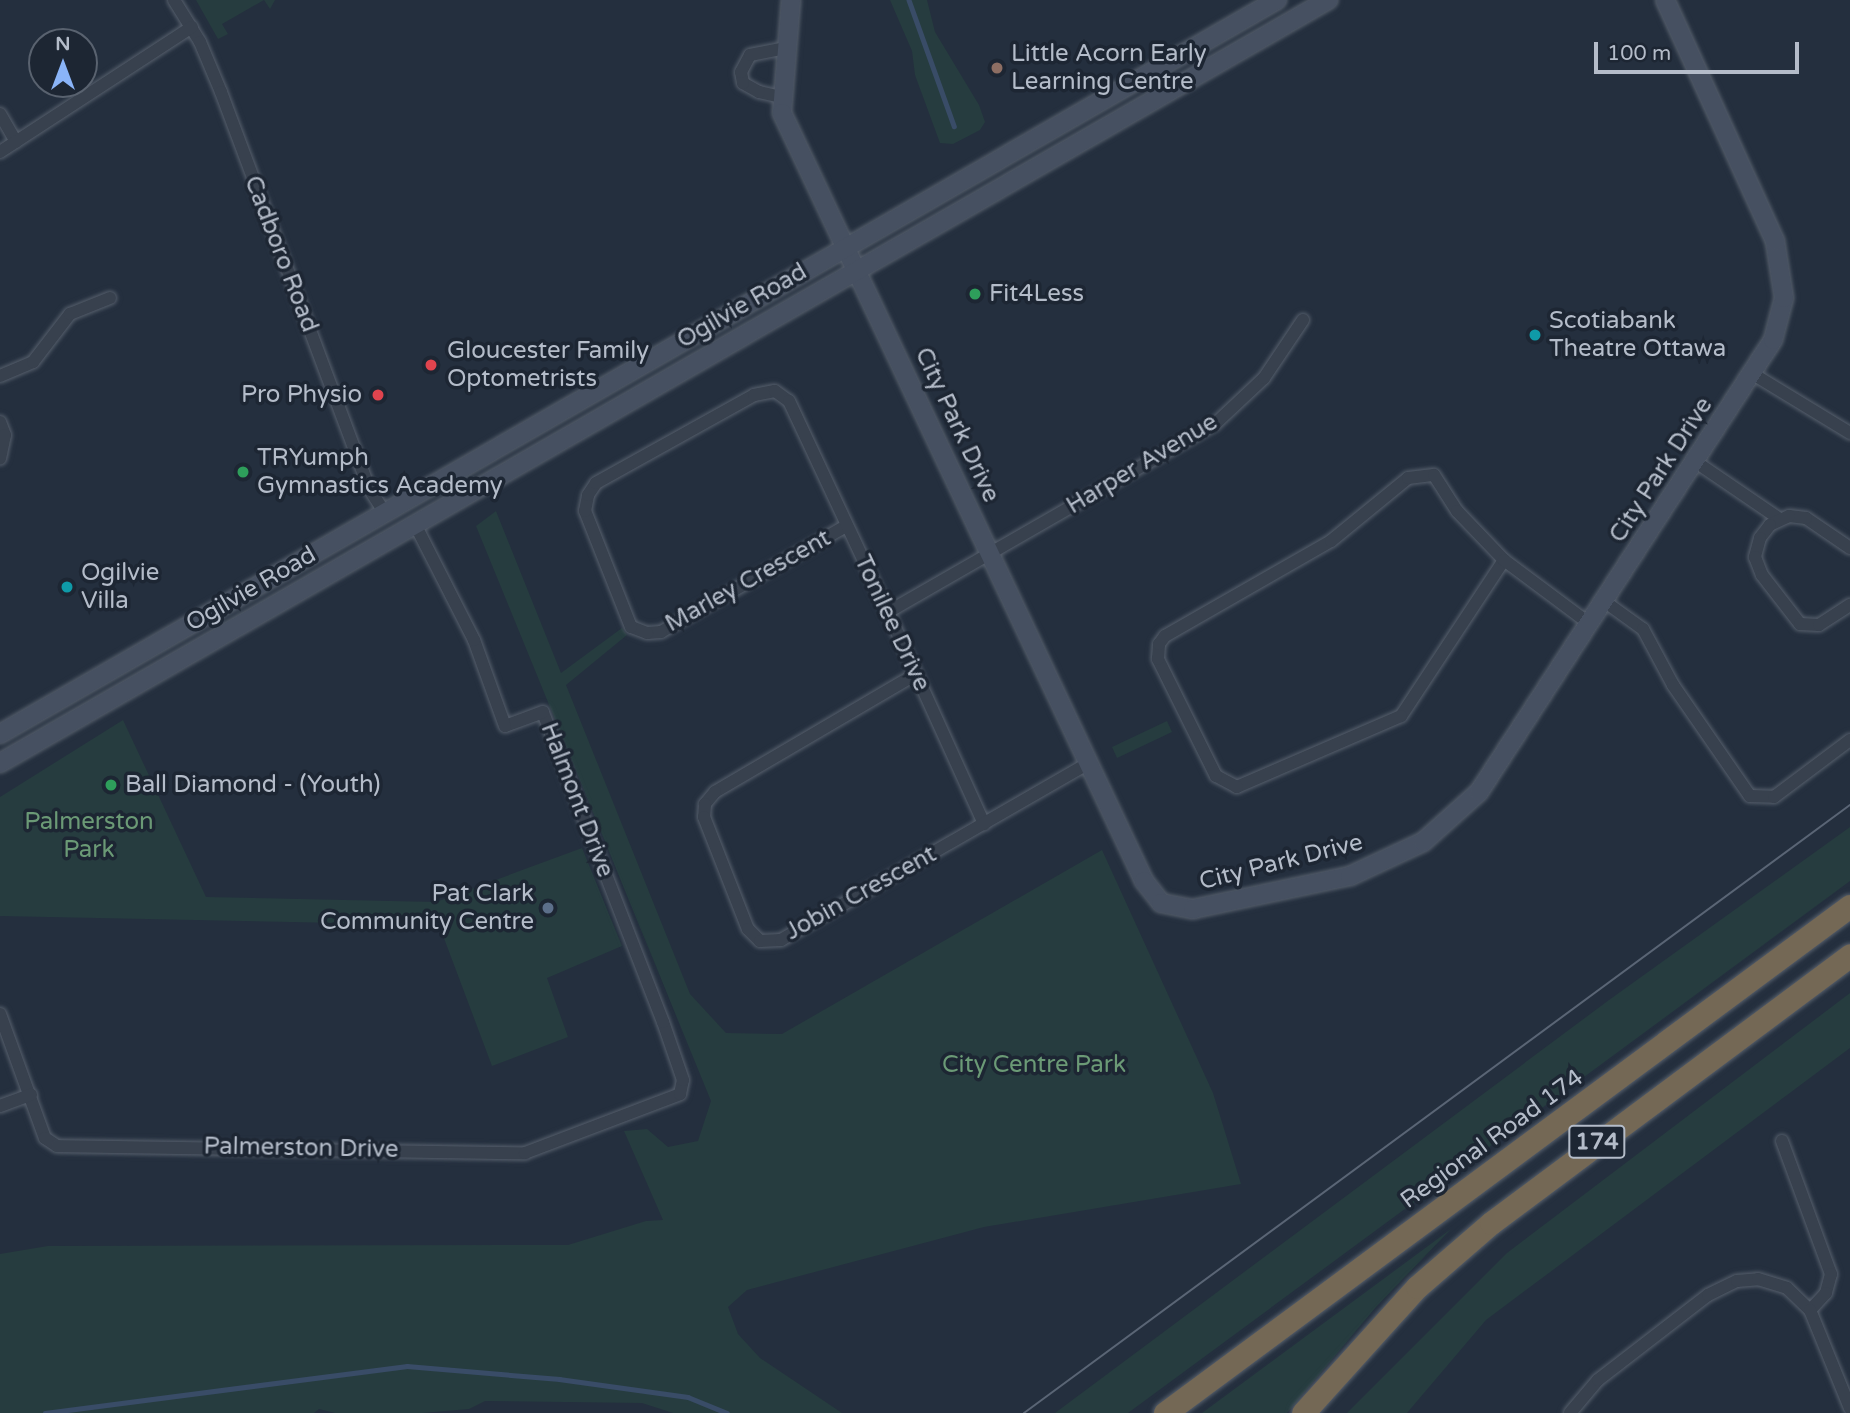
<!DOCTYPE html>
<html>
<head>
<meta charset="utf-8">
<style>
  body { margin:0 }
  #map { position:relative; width:1850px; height:1413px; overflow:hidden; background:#242f3e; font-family:"Varela Round",sans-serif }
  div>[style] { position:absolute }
  .green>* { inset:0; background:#263c3f }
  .stream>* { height:4.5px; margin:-2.25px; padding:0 2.25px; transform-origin:2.25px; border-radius:2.25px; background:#394c67 }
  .roads { filter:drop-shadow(0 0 2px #565f6c) drop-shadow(0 0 2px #565f6c) }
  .street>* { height:12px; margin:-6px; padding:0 6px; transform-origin:6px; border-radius:6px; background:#38414e }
  .secondary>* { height:18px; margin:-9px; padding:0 9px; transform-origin:9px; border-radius:9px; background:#465061 }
  .highway>* { height:23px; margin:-11.5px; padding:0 11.5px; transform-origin:11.5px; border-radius:11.5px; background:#746855 }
  .tram>* { height:2px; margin:-1px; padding:0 1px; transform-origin:1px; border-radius:1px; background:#5a6575 }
  .dots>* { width:19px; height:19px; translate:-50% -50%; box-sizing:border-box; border:4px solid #1d2633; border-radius:50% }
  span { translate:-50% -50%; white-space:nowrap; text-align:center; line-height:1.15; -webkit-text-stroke:7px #1d2633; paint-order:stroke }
  .shield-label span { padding:2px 5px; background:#1d2633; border:2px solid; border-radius:5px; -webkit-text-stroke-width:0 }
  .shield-label { font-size:23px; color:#b4bcc9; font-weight:700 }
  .poi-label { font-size:24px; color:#b4bcc9 }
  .left { translate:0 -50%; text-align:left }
  .right { translate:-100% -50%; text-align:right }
  .street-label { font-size:24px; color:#b4bcc9 }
  .park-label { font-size:24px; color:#6b9a76 }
  .north { position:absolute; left:28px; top:28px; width:70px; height:70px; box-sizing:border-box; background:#1d2633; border:2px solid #59626f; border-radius:50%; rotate:0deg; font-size:19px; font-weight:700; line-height:28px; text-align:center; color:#b4bcc9 }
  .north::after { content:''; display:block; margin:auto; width:24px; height:32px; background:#8ab4f8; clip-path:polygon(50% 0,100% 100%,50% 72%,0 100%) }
  .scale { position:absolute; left:1594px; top:42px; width:205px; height:32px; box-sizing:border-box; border:4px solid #b4bcc9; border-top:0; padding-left:9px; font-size:21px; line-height:24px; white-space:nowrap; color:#b4bcc9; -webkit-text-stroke:5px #1d2633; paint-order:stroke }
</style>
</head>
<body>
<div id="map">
  <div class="green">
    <i style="clip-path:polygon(196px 0,275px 0,270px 9px,264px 0,222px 24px,228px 34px,218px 39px)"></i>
    <i style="clip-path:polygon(890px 0,927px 0,935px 32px,979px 105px,985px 122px,980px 130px,953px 144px,940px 143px,915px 75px,912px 51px)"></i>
    <i style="clip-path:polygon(496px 511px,561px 673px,622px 628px,627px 635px,566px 685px,690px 994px,726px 1033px,782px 1034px,1102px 850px,1213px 1093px,1241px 1184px,984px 1227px,747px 1290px,728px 1307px,738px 1334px,760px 1358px,842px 1413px,673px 1413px,642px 1403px,485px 1401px,469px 1409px,422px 1413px,335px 1413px,319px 1409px,314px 1413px,0 1413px,0 1254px,48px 1246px,568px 1245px,646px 1221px,663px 1220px,624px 1131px,647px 1129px,668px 1147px,698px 1141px,711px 1101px,476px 526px)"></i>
    <i style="clip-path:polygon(123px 720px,206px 897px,436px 902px,582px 848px,622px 946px,547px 978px,568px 1037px,492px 1066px,439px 925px,0 916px,0 797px)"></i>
    <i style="clip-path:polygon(1167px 721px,1172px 732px,1117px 758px,1112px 747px)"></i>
    <i style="clip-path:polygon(1850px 827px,1850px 881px,1128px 1413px,1055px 1413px,1609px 1000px)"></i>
    <i style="clip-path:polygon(1850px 993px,1850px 1048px,1486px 1320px,1407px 1413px,1347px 1413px,1507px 1253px)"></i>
    <i style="clip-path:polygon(1451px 1229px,1376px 1307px,1287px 1413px,1202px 1413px)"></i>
  </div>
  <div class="stream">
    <i style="left:909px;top:0;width:134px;rotate:70.3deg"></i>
    <i style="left:45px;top:1413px;width:365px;rotate:-7.4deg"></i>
    <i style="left:407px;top:1366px;width:153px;rotate:4.9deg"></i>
    <i style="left:559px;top:1379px;width:130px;rotate:7.9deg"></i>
    <i style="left:688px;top:1397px;width:42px;rotate:22.3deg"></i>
  </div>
  <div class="roads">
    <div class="street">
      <i style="left:174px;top:0;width:49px;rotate:58.2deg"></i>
      <i style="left:200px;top:42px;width:54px;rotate:67.2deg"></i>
      <i style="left:221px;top:92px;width:425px;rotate:69.5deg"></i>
      <i style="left:370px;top:490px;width:24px;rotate:57deg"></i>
      <i style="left:781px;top:97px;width:23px;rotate:-167deg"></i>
      <i style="left:759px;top:92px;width:18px;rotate:-151deg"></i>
      <i style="left:743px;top:83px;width:11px;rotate:-100deg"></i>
      <i style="left:741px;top:72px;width:19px;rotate:-62deg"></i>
      <i style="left:750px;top:55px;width:37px;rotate:-11deg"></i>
      <i style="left:0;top:114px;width:32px;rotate:60deg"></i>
      <i style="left:0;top:152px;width:229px;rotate:-33.1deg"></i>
      <i style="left:1753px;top:374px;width:114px;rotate:31.3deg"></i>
      <i style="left:0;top:376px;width:36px;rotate:-23deg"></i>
      <i style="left:33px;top:362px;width:61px;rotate:-52.4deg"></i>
      <i style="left:70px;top:314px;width:43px;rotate:-21.8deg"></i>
      <i style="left:0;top:422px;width:14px;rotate:69deg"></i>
      <i style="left:5px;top:435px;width:24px;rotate:102deg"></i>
      <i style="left:1696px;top:462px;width:99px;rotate:34.3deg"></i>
      <i style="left:846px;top:526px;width:213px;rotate:150.2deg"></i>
      <i style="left:661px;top:632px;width:14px;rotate:176deg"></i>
      <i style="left:647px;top:633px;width:17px;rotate:-159deg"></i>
      <i style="left:631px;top:627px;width:125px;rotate:-111.6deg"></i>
      <i style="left:585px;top:511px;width:16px;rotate:-79deg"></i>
      <i style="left:588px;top:495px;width:14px;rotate:-56deg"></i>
      <i style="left:596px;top:483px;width:181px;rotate:-29.1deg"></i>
      <i style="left:754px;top:395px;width:21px;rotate:-11deg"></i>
      <i style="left:775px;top:391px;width:17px;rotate:36deg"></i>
      <i style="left:789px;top:401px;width:233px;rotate:64.9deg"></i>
      <i style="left:888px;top:612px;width:233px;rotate:65.6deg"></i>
      <i style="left:1850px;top:548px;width:53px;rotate:-145.7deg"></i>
      <i style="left:1806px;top:518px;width:17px;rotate:-173deg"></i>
      <i style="left:1789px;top:516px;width:21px;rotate:155deg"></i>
      <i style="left:1770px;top:525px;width:16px;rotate:128deg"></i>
      <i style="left:1760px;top:538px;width:20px;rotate:105deg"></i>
      <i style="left:1755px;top:557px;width:19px;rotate:69deg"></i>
      <i style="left:1762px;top:575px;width:62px;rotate:52.2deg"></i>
      <i style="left:1800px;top:624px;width:19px;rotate:3deg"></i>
      <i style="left:1819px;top:625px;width:37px;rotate:-33deg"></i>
      <i style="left:1504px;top:560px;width:187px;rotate:123.4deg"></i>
      <i style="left:1401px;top:716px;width:179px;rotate:156.6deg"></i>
      <i style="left:1237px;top:787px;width:24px;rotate:-152deg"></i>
      <i style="left:1216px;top:776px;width:131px;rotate:-116.4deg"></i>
      <i style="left:1158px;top:659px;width:15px;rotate:-86deg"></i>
      <i style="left:1159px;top:644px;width:10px;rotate:-53deg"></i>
      <i style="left:1165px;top:636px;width:191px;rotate:-29.8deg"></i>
      <i style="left:1331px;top:541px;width:99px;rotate:-39.3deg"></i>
      <i style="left:1408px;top:478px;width:26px;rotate:-7deg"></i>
      <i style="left:1434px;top:475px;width:43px;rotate:57.4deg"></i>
      <i style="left:1457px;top:511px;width:68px;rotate:46.2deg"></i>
      <i style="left:1504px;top:560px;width:107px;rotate:36.7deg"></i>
      <i style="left:1604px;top:601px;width:48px;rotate:35.7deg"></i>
      <i style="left:1643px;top:629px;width:64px;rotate:61.8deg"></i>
      <i style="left:1673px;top:685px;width:135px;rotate:55.3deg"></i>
      <i style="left:1750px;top:796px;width:24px;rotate:2deg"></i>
      <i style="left:1774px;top:797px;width:95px;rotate:-36.9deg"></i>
      <i style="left:888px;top:612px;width:377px;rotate:-29.9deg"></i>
      <i style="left:1215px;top:424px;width:67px;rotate:-43.2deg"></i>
      <i style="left:1264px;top:378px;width:70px;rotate:-56.1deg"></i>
      <i style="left:916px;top:674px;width:233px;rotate:149.6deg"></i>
      <i style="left:715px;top:792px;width:16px;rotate:130deg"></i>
      <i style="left:705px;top:804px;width:13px;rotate:94deg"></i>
      <i style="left:704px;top:817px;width:120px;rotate:68.6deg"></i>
      <i style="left:748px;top:929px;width:17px;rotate:45deg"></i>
      <i style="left:760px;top:941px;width:21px;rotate:-3deg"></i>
      <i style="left:781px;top:940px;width:355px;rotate:-29.9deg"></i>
      <i style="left:0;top:1014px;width:132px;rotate:70.1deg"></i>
      <i style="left:45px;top:1138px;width:14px;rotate:34deg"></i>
      <i style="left:57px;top:1146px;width:468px;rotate:0.9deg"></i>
      <i style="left:525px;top:1153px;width:166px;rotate:-20.8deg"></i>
      <i style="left:680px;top:1094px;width:14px;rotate:-78deg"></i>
      <i style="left:683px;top:1080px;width:61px;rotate:-109deg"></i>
      <i style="left:663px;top:1022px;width:332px;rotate:-111.2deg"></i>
      <i style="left:543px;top:712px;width:40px;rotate:159.8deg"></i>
      <i style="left:505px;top:726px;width:91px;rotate:-109.8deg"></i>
      <i style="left:474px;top:640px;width:130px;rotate:-117deg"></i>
      <i style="left:0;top:1106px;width:33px;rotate:-20deg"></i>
      <i style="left:1782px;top:1141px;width:142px;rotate:69.8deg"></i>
      <i style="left:1831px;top:1274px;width:20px;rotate:105deg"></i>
      <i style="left:1826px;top:1293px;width:23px;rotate:133deg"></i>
      <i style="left:1570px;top:1413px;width:43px;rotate:-49.7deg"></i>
      <i style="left:1598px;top:1380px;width:139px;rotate:-37.7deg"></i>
      <i style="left:1708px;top:1295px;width:32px;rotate:-26deg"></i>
      <i style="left:1737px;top:1281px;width:21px;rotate:-5deg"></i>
      <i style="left:1758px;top:1279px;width:30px;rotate:17deg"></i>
      <i style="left:1787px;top:1288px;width:32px;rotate:44deg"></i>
      <i style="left:1810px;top:1310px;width:106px;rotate:67.8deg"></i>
    </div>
    <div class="secondary">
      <i style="left:791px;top:0;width:113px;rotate:94.6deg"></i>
      <i style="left:782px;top:113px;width:849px;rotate:64.76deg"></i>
      <i style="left:1144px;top:881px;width:28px;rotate:52deg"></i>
      <i style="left:1161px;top:903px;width:33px;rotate:11deg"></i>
      <i style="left:1193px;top:909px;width:160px;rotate:-11.9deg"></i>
      <i style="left:1350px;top:876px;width:81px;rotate:-25deg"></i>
      <i style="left:1423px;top:842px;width:75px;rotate:-41.8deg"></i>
      <i style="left:1479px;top:792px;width:539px;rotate:-56.96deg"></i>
      <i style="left:1773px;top:340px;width:43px;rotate:-75.3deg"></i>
      <i style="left:1784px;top:298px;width:58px;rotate:-99deg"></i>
      <i style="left:1775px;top:241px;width:265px;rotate:-114.5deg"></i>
      <i style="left:0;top:734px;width:1473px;rotate:-29.89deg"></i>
      <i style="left:0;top:763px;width:1532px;rotate:-29.88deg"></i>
    </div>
    <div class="highway">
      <i style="left:1165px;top:1413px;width:852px;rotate:-36.51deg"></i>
      <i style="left:1303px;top:1413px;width:170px;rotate:-47.9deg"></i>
      <i style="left:1417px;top:1287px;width:98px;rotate:-40.9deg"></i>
      <i style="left:1491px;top:1223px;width:448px;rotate:-36.7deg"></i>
    </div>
  </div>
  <div class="tram">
    <i style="left:1024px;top:1413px;width:1026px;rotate:-36.36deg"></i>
  </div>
  <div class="dots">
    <i style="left:997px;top:68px;background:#8d6e63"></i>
    <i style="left:975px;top:294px;background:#2e9e5b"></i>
    <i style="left:1535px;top:335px;background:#0f9aa8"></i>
    <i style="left:431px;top:365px;background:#e0444e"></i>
    <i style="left:378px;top:395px;background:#e0444e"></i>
    <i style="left:243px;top:472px;background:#2e9e5b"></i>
    <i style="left:67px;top:587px;background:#0f9aa8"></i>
    <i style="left:111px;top:785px;background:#2e9e5b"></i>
    <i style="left:548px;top:908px;background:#5c6f8a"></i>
  </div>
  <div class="shield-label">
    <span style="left:1597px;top:1142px">174</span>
  </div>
  <div class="poi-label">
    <span class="left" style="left:1011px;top:68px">Little Acorn Early<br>Learning Centre</span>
    <span class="left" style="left:989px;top:294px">Fit4Less</span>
    <span class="left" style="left:1549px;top:335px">Scotiabank<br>Theatre Ottawa</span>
    <span class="left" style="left:447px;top:365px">Gloucester Family<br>Optometrists</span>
    <span class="right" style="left:362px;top:395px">Pro Physio</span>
    <span class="left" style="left:257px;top:472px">TRYumph<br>Gymnastics Academy</span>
    <span class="left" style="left:81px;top:587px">Ogilvie<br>Villa</span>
    <span class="left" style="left:125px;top:785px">Ball Diamond - (Youth)</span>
    <span class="right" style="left:534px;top:908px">Pat Clark<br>Community Centre</span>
  </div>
  <div class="street-label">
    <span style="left:281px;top:254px;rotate:69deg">Cadboro Road</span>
    <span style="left:742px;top:306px;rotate:-30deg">Ogilvie Road</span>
    <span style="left:957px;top:425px;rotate:65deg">City Park Drive</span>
    <span style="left:1142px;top:464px;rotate:-31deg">Harper Avenue</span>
    <span style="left:1661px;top:470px;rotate:-57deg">City Park Drive</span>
    <span style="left:748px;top:581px;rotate:-29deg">Marley Crescent</span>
    <span style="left:251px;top:589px;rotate:-30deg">Ogilvie Road</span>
    <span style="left:892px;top:623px;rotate:65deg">Tonilee Drive</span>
    <span style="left:577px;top:800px;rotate:69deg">Halmont Drive</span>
    <span style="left:1281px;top:862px;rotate:-14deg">City Park Drive</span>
    <span style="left:861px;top:893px;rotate:-29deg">Jobin Crescent</span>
    <span style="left:1492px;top:1139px;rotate:-36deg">Regional Road 174</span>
    <span style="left:301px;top:1148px;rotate:1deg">Palmerston Drive</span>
  </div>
  <div class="park-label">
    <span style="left:89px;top:836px">Palmerston<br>Park</span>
    <span style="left:1034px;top:1065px">City Centre Park</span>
  </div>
  <div class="north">N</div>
  <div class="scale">100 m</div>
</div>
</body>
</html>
